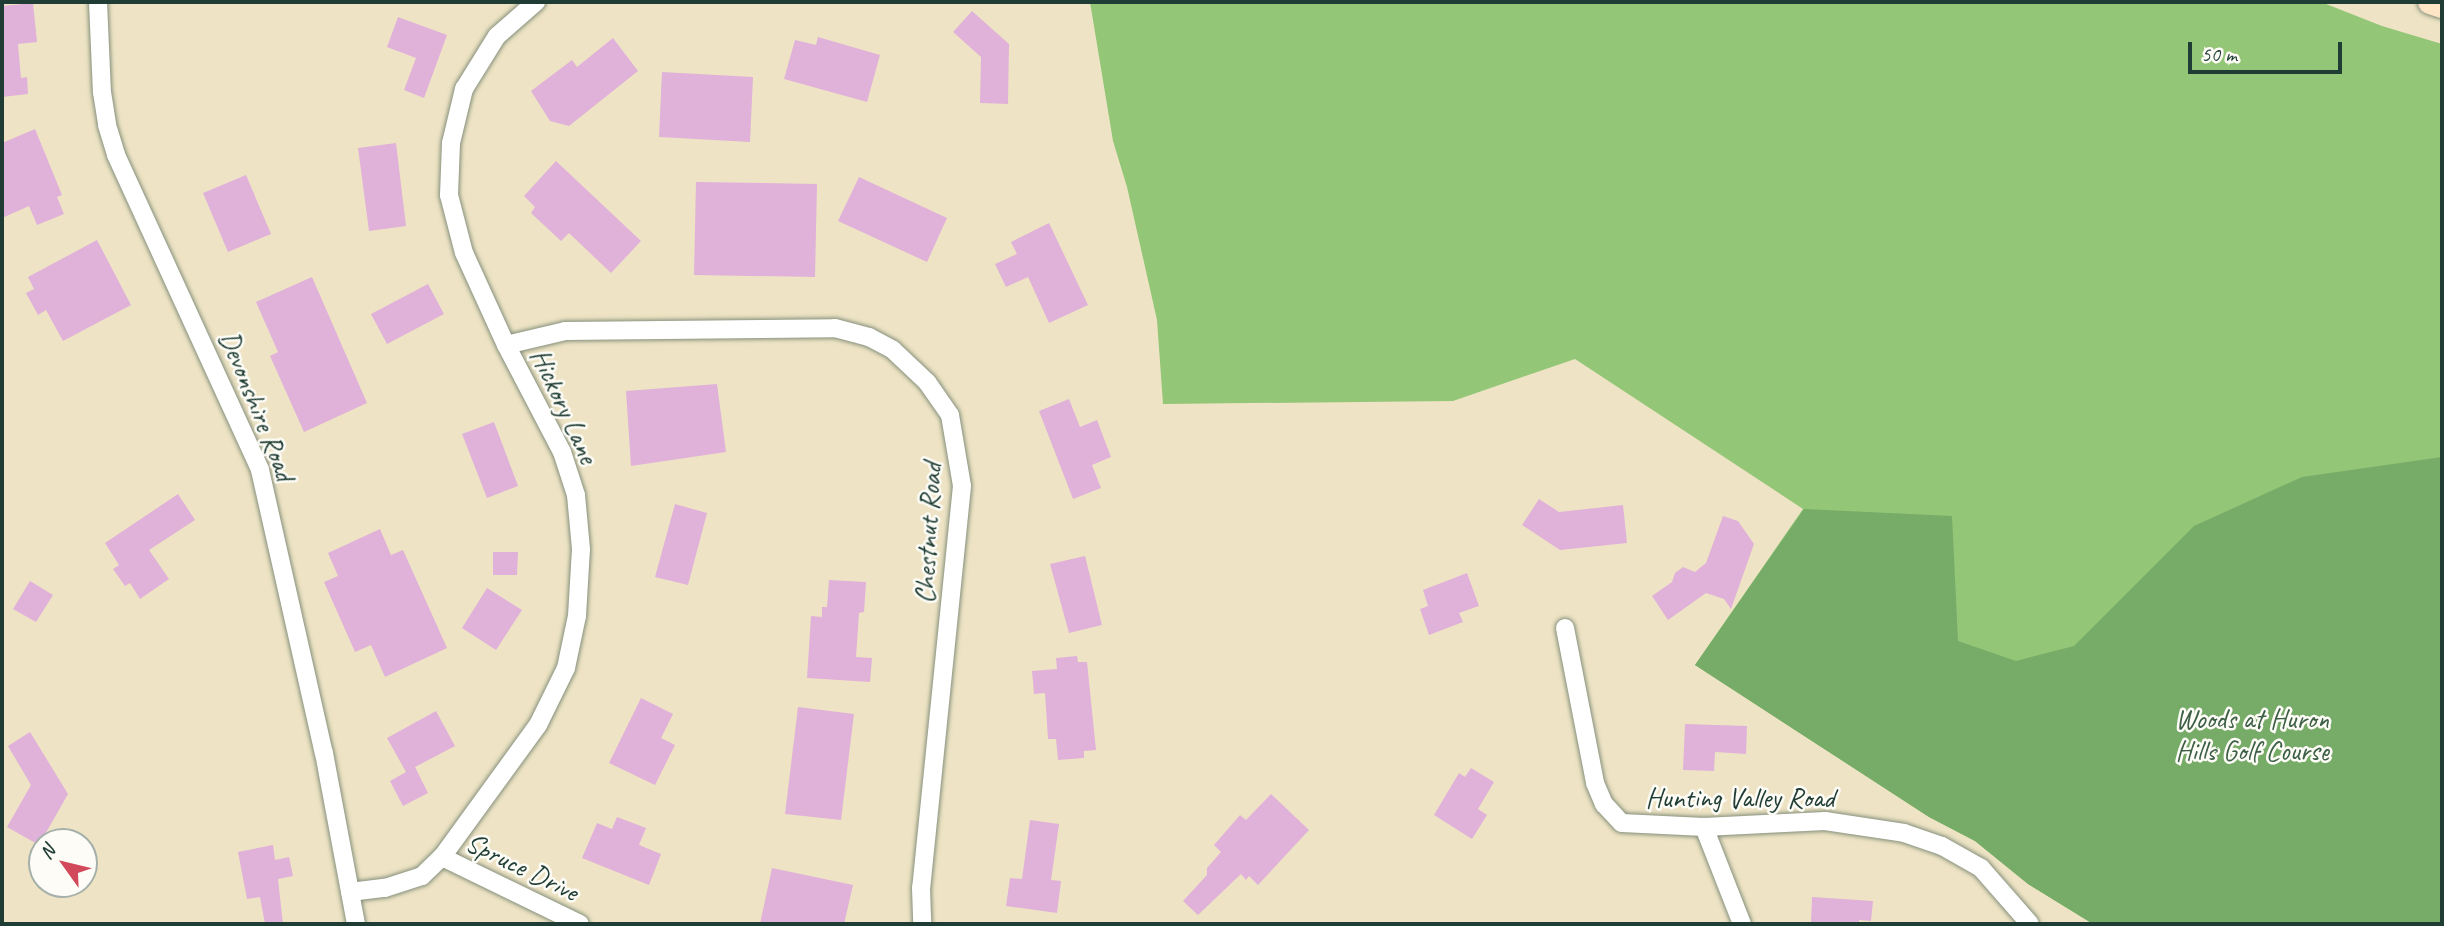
<!DOCTYPE html>
<html>
<head>
<meta charset="utf-8">
<style>
  body { margin:0 }
  #map { position:relative; width:2444px; height:926px; overflow:hidden; background:#eee4c5; font-family:Caveat,sans-serif }
  div>[style] { position:absolute }
  .green>* { inset:0; background:#94c677 }
  .forest>* { inset:0; background:#77ab68 }
  .building>* { inset:0; background:#e0b1d9 }
  .roads { filter:drop-shadow(0 0 2px #86907c) drop-shadow(0 0 2px #86907c) }
  .minor>* { height:18px; margin:-9px; padding:0 9px; transform-origin:9px; border-radius:9px; background:#fff }
  .secondary>* { height:24px; margin:-12px; padding:0 12px; transform-origin:12px; border-radius:12px; background:#fde5c5 }
  span { translate:-50% -50%; white-space:nowrap; text-align:center; line-height:1.15; -webkit-text-stroke:5px #fdfcf7; paint-order:stroke }
  .street-label { font-size:28px; color:#1f3d34 }
  .park-label { font-size:28px; color:#3c5f45 }
  .frame { position:absolute; inset:0; border:4px solid #1f3d34; pointer-events:none }
  .north { position:absolute; left:28px; top:828px; width:70px; height:70px; box-sizing:border-box; background:#fdfcf7; border:2px solid #a4b0a9; border-radius:50%; rotate:304deg; font-size:19px; font-weight:700; line-height:28px; text-align:center; color:#1f3d34 }
  .north::after { content:''; display:block; margin:auto; width:24px; height:32px; background:#d1495b; clip-path:polygon(50% 0,100% 100%,50% 72%,0 100%) }
  .scale { position:absolute; left:2188px; top:42px; width:154px; height:32px; box-sizing:border-box; border:4px solid #1f3d34; border-top:0; padding-left:9px; font-size:21px; line-height:24px; white-space:nowrap; color:#1f3d34; -webkit-text-stroke:5px #fdfcf7; paint-order:stroke }
</style>
</head>
<body>
<div id="map">
  <div class="green">
    <i style="clip-path:polygon(1090px 2px,2321px 2px,2382px 26px,2442px 44px,2442px 924px,2093px 924px,2028px 884px,1975px 841px,1929px 817px,1695px 665px,1803px 509px,1575px 359px,1453px 401px,1163px 404px,1157px 320px,1127px 187px,1113px 141px)"></i>
  </div>
  <div class="forest">
    <i style="clip-path:polygon(2442px 457px,2442px 924px,2093px 924px,2028px 884px,1975px 841px,1929px 817px,1695px 665px,1804px 509px,1952px 516px,1958px 641px,2016px 661px,2074px 646px,2194px 526px,2302px 477px)"></i>
  </div>
  <div class="building">
    <i style="clip-path:polygon(33px 3px,37px 42px,18px 44px,21px 78px,27px 77px,28px 94px,2px 97px,2px 6px)"></i>
    <i style="clip-path:polygon(972px 11px,1009px 44px,1008px 104px,980px 103px,981px 57px,953px 32px)"></i>
    <i style="clip-path:polygon(398px 17px,447px 35px,424px 98px,404px 90px,416px 58px,387px 47px)"></i>
    <i style="clip-path:polygon(818px 37px,880px 55px,867px 102px,784px 79px,795px 40px,816px 45px)"></i>
    <i style="clip-path:polygon(613px 38px,638px 71px,569px 126px,550px 121px,531px 91px,572px 60px,577px 67px)"></i>
    <i style="clip-path:polygon(662px 72px,753px 77px,750px 142px,659px 137px)"></i>
    <i style="clip-path:polygon(35px 129px,62px 195px,57px 197px,64px 214px,37px 225px,29px 206px,2px 218px,2px 143px)"></i>
    <i style="clip-path:polygon(396px 143px,406px 226px,369px 231px,358px 148px)"></i>
    <i style="clip-path:polygon(556px 161px,641px 241px,611px 273px,569px 233px,561px 241px,531px 213px,535px 207px,524px 196px)"></i>
    <i style="clip-path:polygon(246px 175px,271px 234px,228px 252px,203px 193px)"></i>
    <i style="clip-path:polygon(859px 177px,947px 218px,927px 262px,838px 221px)"></i>
    <i style="clip-path:polygon(696px 182px,817px 184px,815px 277px,694px 275px)"></i>
    <i style="clip-path:polygon(1049px 223px,1088px 305px,1049px 323px,1028px 277px,1006px 287px,995px 264px,1017px 254px,1011px 242px)"></i>
    <i style="clip-path:polygon(97px 240px,131px 305px,63px 341px,46px 310px,38px 315px,26px 293px,34px 289px,28px 277px)"></i>
    <i style="clip-path:polygon(312px 277px,367px 403px,304px 432px,270px 356px,278px 352px,256px 302px)"></i>
    <i style="clip-path:polygon(428px 284px,444px 314px,387px 344px,371px 314px)"></i>
    <i style="clip-path:polygon(717px 384px,726px 452px,631px 466px,626px 391px)"></i>
    <i style="clip-path:polygon(1069px 399px,1080px 427px,1097px 420px,1111px 457px,1092px 465px,1101px 488px,1073px 499px,1039px 411px)"></i>
    <i style="clip-path:polygon(494px 422px,518px 486px,487px 498px,462px 434px)"></i>
    <i style="clip-path:polygon(178px 494px,195px 520px,149px 550px,169px 579px,140px 599px,130px 583px,125px 586px,113px 569px,119px 565px,105px 543px)"></i>
    <i style="clip-path:polygon(1539px 499px,1559px 512px,1623px 505px,1627px 543px,1560px 550px,1522px 525px)"></i>
    <i style="clip-path:polygon(675px 504px,707px 513px,688px 585px,655px 577px)"></i>
    <i style="clip-path:polygon(1723px 516px,1738px 521px,1754px 544px,1731px 609px,1724px 599px,1706px 593px,1668px 620px,1652px 596px,1672px 582px,1675px 573px,1683px 567px,1695px 572px,1706px 563px)"></i>
    <i style="clip-path:polygon(380px 529px,391px 555px,403px 550px,447px 648px,385px 677px,371px 645px,355px 652px,324px 582px,338px 576px,328px 553px)"></i>
    <i style="clip-path:polygon(493px 552px,518px 552px,517px 575px,493px 575px)"></i>
    <i style="clip-path:polygon(1085px 556px,1102px 625px,1069px 633px,1050px 564px)"></i>
    <i style="clip-path:polygon(1467px 573px,1479px 606px,1459px 613px,1463px 622px,1429px 635px,1420px 609px,1428px 606px,1423px 590px)"></i>
    <i style="clip-path:polygon(829px 580px,866px 582px,864px 612px,859px 613px,856px 657px,872px 658px,870px 682px,807px 678px,811px 616px,822px 617px,822px 607px,827px 607px)"></i>
    <i style="clip-path:polygon(30px 581px,53px 595px,36px 622px,13px 609px)"></i>
    <i style="clip-path:polygon(487px 588px,522px 610px,496px 650px,462px 628px)"></i>
    <i style="clip-path:polygon(1077px 656px,1078px 662px,1087px 662px,1096px 750px,1084px 751px,1084px 758px,1058px 760px,1056px 739px,1048px 739px,1045px 693px,1034px 694px,1032px 671px,1057px 669px,1056px 658px)"></i>
    <i style="clip-path:polygon(641px 698px,673px 714px,661px 738px,675px 745px,655px 785px,609px 763px)"></i>
    <i style="clip-path:polygon(798px 707px,854px 714px,841px 820px,785px 814px)"></i>
    <i style="clip-path:polygon(436px 711px,455px 746px,415px 767px,428px 793px,403px 806px,390px 781px,406px 772px,387px 738px)"></i>
    <i style="clip-path:polygon(1685px 724px,1747px 726px,1746px 754px,1715px 752px,1714px 771px,1683px 770px)"></i>
    <i style="clip-path:polygon(30px 732px,68px 794px,39px 845px,7px 827px,31px 785px,8px 746px)"></i>
    <i style="clip-path:polygon(1471px 768px,1494px 782px,1478px 809px,1487px 815px,1472px 839px,1434px 815px,1459px 773px,1465px 777px)"></i>
    <i style="clip-path:polygon(1271px 794px,1309px 830px,1258px 885px,1249px 876px,1246px 880px,1241px 874px,1198px 915px,1183px 901px,1207px 875px,1207px 868px,1221px 852px,1214px 845px,1240px 815px,1246px 820px)"></i>
    <i style="clip-path:polygon(617px 817px,646px 828px,639px 845px,661px 854px,649px 885px,582px 858px,597px 823px,612px 829px)"></i>
    <i style="clip-path:polygon(1030px 820px,1059px 824px,1051px 880px,1061px 881px,1057px 913px,1006px 906px,1010px 878px,1022px 879px)"></i>
    <i style="clip-path:polygon(273px 845px,275px 860px,289px 857px,293px 876px,278px 879px,283px 924px,265px 924px,260px 897px,247px 899px,238px 852px)"></i>
    <i style="clip-path:polygon(772px 868px,853px 885px,844px 924px,760px 924px)"></i>
    <i style="clip-path:polygon(1812px 897px,1873px 901px,1871px 921px,1859px 920px,1859px 924px,1811px 923px)"></i>
  </div>
  <div class="roads">
    <div class="minor">
      <i style="left:98px;top:2px;width:90px;rotate:87.5deg"></i>
      <i style="left:102px;top:92px;width:33px;rotate:81deg"></i>
      <i style="left:107px;top:125px;width:31px;rotate:73deg"></i>
      <i style="left:116px;top:155px;width:346px;rotate:65.4deg"></i>
      <i style="left:260px;top:470px;width:290px;rotate:77.3deg"></i>
      <i style="left:324px;top:753px;width:174px;rotate:79.4deg"></i>
      <i style="left:506px;top:345px;width:61px;rotate:-13.3deg"></i>
      <i style="left:565px;top:331px;width:270px;rotate:-0.6deg"></i>
      <i style="left:835px;top:328px;width:35px;rotate:15deg"></i>
      <i style="left:869px;top:337px;width:27px;rotate:28deg"></i>
      <i style="left:893px;top:350px;width:47px;rotate:43.3deg"></i>
      <i style="left:927px;top:382px;width:40px;rotate:55.1deg"></i>
      <i style="left:950px;top:415px;width:72px;rotate:80.4deg"></i>
      <i style="left:962px;top:486px;width:404px;rotate:95.8deg"></i>
      <i style="left:921px;top:888px;width:36px;rotate:88deg"></i>
      <i style="left:1565px;top:628px;width:158px;rotate:79deg"></i>
      <i style="left:1595px;top:783px;width:23px;rotate:67deg"></i>
      <i style="left:1604px;top:804px;width:26px;rotate:47deg"></i>
      <i style="left:1622px;top:823px;width:82px;rotate:2.8deg"></i>
      <i style="left:1704px;top:827px;width:121px;rotate:-2.8deg"></i>
      <i style="left:1825px;top:821px;width:80px;rotate:8.6deg"></i>
      <i style="left:1904px;top:833px;width:40px;rotate:18.9deg"></i>
      <i style="left:1942px;top:846px;width:45px;rotate:29.4deg"></i>
      <i style="left:1981px;top:868px;width:74px;rotate:48.8deg"></i>
      <i style="left:1704px;top:827px;width:104px;rotate:68.6deg"></i>
      <i style="left:442px;top:857px;width:153px;rotate:25.9deg"></i>
      <i style="left:350px;top:892px;width:35px;rotate:-7deg"></i>
      <i style="left:385px;top:888px;width:39px;rotate:-18deg"></i>
      <i style="left:422px;top:876px;width:28px;rotate:-44deg"></i>
      <i style="left:442px;top:857px;width:163px;rotate:-54deg"></i>
      <i style="left:538px;top:725px;width:64px;rotate:-63.8deg"></i>
      <i style="left:566px;top:668px;width:53px;rotate:-78.1deg"></i>
      <i style="left:577px;top:616px;width:67px;rotate:-86.6deg"></i>
      <i style="left:581px;top:549px;width:54px;rotate:-95.3deg"></i>
      <i style="left:576px;top:495px;width:45px;rotate:-108deg"></i>
      <i style="left:562px;top:452px;width:121px;rotate:-117.6deg"></i>
      <i style="left:506px;top:345px;width:101px;rotate:-114.5deg"></i>
      <i style="left:464px;top:253px;width:60px;rotate:-104.5deg"></i>
      <i style="left:449px;top:195px;width:52px;rotate:-87.8deg"></i>
      <i style="left:451px;top:143px;width:56px;rotate:-76.5deg"></i>
      <i style="left:464px;top:89px;width:62px;rotate:-58.1deg"></i>
      <i style="left:497px;top:36px;width:52px;rotate:-41.1deg"></i>
    </div>
    <div class="secondary">
      <i style="left:2430px;top:2px;width:13px;rotate:18deg"></i>
    </div>
  </div>
  <div class="street-label">
    <span style="left:257px;top:406px;rotate:68deg">Devonshire Road</span>
    <span style="left:564px;top:406px;rotate:65deg">Hickory Lane</span>
    <span style="left:928px;top:533px;rotate:-87deg">Chestnut Road</span>
    <span style="left:1740px;top:798px">Hunting Valley Road</span>
    <span style="left:522px;top:867px;rotate:26deg">Spruce Drive</span>
  </div>
  <div class="park-label">
    <span style="left:2252px;top:735px">Woods at Huron<br>Hills Golf Course</span>
  </div>
  <div class="frame"></div>
  <div class="north">N</div>
  <div class="scale">50 m</div>
</div>
</body>
</html>
